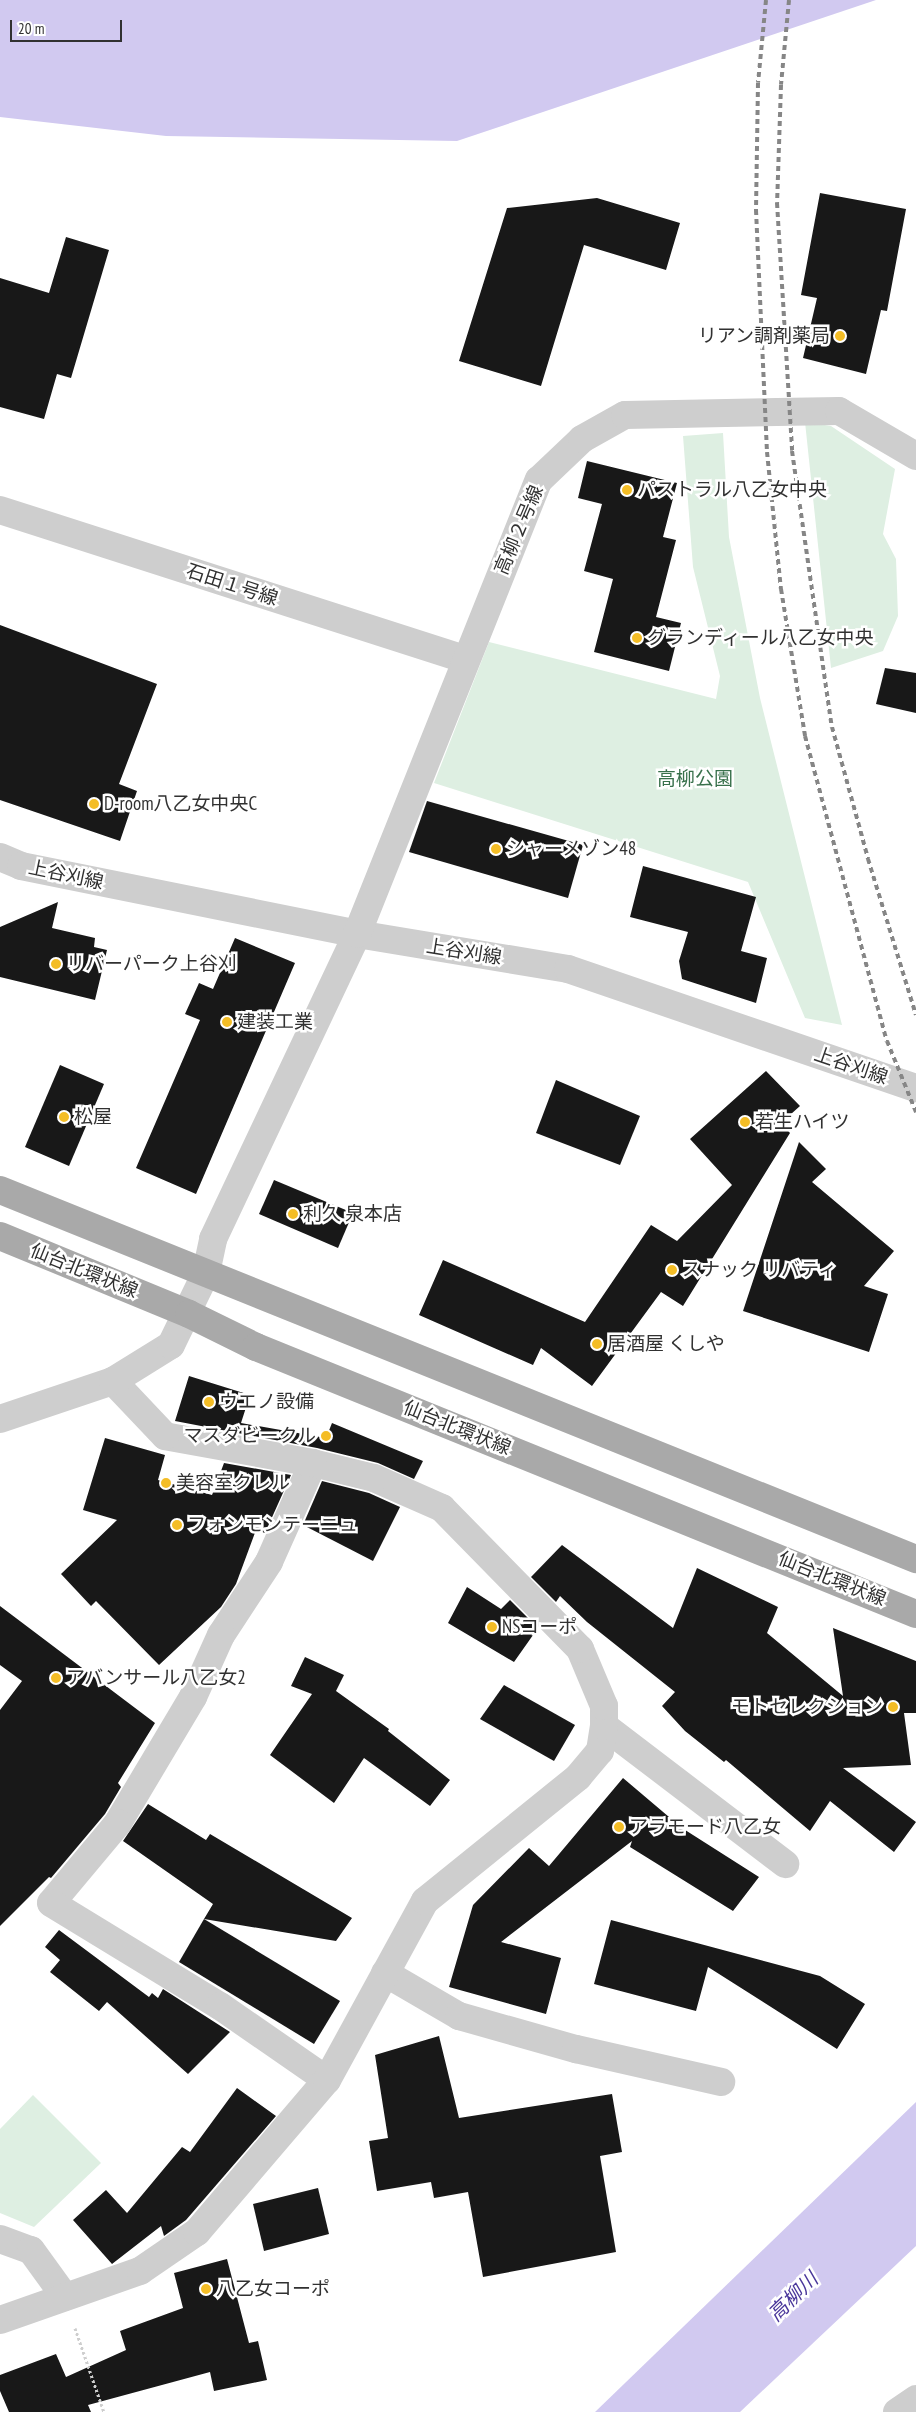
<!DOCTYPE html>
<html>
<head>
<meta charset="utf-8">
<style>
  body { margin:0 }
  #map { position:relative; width:916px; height:2412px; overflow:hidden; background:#fff; font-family:"PT Sans Narrow","Noto Sans JP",sans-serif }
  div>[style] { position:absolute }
  .green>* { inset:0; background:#deefe2 }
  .water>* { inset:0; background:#d1c9f0 }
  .building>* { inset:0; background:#181818 }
  .path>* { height:3px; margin-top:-1.5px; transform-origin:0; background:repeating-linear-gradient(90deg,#cecece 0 2.5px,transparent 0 5px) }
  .minor>* { height:28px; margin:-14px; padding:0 14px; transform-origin:14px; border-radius:14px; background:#cecece }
  .tertiary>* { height:28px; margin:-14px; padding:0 14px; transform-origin:14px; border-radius:14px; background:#cecece }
  .primary>* { height:28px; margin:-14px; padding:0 14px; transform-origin:14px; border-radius:14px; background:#a9a9a9 }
  .rail>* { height:4px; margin-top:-2px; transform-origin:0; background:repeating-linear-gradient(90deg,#868686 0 5px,transparent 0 9px) }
  .dots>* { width:14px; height:14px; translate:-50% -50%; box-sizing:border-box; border:2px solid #fff; border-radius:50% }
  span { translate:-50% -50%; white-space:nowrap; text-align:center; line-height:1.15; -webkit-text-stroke:5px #fff; paint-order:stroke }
  .poi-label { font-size:19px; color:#313131 }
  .right { translate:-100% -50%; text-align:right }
  .left { translate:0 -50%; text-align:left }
  .street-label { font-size:19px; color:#313131 }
  .park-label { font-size:19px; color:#39714c }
  .water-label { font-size:20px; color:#4a379b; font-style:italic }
  .scale { position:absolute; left:10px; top:20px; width:112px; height:22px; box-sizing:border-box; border:2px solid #313131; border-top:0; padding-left:6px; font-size:15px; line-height:18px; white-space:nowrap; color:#313131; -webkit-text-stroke:4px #fff; paint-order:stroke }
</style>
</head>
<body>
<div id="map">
  <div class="green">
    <i style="clip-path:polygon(805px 422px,831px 426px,895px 469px,883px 534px,896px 559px,898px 616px,883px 651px,831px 668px)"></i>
    <i style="clip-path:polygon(723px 433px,729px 537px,760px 698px,842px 1025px,805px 1018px,748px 882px,434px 783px,489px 642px,716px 699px,720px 676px,693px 567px,683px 436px)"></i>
    <i style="clip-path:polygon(33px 2095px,101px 2163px,34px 2227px,0 2213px,0 2129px)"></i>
  </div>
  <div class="water">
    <i style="clip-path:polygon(0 0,876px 0,457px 141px,166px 136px,0 117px)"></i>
    <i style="clip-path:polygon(916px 2102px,916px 2246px,740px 2412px,595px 2412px)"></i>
  </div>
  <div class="building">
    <i style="clip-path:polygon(820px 193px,906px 209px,887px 311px,881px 310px,866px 374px,803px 358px,817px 298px,801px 295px)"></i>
    <i style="clip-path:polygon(597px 198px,680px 223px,666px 270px,584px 245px,541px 386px,459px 361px,507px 208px)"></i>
    <i style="clip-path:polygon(66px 237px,109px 250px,71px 378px,57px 374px,44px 419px,0 407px,0 278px,49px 293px)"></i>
    <i style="clip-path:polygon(587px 461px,677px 483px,663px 537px,676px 540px,656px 617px,681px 623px,669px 671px,594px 652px,613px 579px,584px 571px,602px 504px,578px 498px)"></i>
    <i style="clip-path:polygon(0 625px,157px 684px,119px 784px,137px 791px,120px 841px,0 800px)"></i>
    <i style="clip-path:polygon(885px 668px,916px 673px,916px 713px,876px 704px)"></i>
    <i style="clip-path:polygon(427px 801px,583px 845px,568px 898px,409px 852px)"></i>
    <i style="clip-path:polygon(643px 866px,756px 897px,741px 951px,767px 958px,756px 1003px,682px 979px,679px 961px,688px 932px,630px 917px)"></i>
    <i style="clip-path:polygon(58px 902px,52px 928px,95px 938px,94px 947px,107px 950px,95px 1000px,0 977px,0 927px)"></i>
    <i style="clip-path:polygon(235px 938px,295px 963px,196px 1194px,136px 1168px,200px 1020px,185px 1014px,199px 983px,213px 989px)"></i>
    <i style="clip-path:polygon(60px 1065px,104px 1084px,69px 1166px,25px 1147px)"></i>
    <i style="clip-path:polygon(766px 1071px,800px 1106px,781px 1123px,790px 1133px,683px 1306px,661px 1292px,592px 1386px,541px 1348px,533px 1365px,419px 1315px,443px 1260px,585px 1322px,651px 1225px,677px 1241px,732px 1185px,690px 1139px)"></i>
    <i style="clip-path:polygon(556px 1080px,640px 1116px,620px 1165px,536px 1133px)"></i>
    <i style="clip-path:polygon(799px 1142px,826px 1169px,812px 1182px,894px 1251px,864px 1286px,888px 1294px,869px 1352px,743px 1311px)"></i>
    <i style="clip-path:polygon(274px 1180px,353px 1213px,338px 1248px,259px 1214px)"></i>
    <i style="clip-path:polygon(189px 1376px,250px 1395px,241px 1423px,326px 1438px,332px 1423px,423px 1461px,414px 1479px,378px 1463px,317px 1448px,175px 1421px)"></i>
    <i style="clip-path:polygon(105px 1438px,165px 1455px,158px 1480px,212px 1495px,224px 1463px,291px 1475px,265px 1533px,256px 1530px,236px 1584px,221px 1607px,159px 1665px,96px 1601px,91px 1606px,61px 1574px,117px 1520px,83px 1510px)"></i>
    <i style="clip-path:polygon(322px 1481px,369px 1493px,400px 1507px,373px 1561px,303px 1525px)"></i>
    <i style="clip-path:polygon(562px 1545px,673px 1628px,697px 1568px,778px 1607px,767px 1633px,843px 1696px,833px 1628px,916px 1661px,916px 1713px,904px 1713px,911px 1765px,843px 1768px,916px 1822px,894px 1852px,830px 1801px,810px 1831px,726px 1760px,724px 1762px,685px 1731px,662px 1706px,675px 1692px,587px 1622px,560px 1596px,556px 1602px,531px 1577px)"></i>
    <i style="clip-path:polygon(467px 1587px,501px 1609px,510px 1600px,538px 1628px,514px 1662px,448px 1623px)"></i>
    <i style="clip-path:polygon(0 1606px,155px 1723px,118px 1783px,121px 1787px,105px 1814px,51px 1878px,49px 1877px,0 1926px,0 1710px,22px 1681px,0 1665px)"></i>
    <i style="clip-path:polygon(305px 1657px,344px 1675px,336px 1691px,389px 1729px,388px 1731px,450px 1780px,430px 1806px,364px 1758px,334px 1803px,270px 1755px,312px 1694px,291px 1686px)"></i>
    <i style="clip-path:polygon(504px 1685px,575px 1725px,554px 1761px,480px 1719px)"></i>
    <i style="clip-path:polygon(623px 1778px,682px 1828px,759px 1877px,733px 1911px,630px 1847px,632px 1841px,501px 1942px,561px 1958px,546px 2014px,449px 1987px,473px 1905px,529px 1848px,549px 1866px)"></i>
    <i style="clip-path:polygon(148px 1804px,206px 1840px,210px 1834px,352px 1918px,336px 1941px,204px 1919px,213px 1904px,123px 1841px)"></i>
    <i style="clip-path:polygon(204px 1919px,340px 2001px,314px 2044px,179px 1962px)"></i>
    <i style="clip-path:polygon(611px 1920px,820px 1976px,865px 2004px,837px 2049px,708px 1967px,696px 2011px,594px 1984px)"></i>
    <i style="clip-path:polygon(59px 1930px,149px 1997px,152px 1993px,158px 1998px,163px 1989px,230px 2032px,188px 2074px,107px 2002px,99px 2011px,50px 1972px,60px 1960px,45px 1947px)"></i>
    <i style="clip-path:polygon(439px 2036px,459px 2118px,612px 2094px,622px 2152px,600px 2156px,616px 2252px,483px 2277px,468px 2192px,434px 2198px,431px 2182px,377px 2191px,369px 2141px,388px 2138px,375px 2055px)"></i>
    <i style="clip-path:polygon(237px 2088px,276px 2116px,186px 2220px,164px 2236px,161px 2226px,112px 2264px,73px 2220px,106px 2190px,127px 2213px,182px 2147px,190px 2152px)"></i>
    <i style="clip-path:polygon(318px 2188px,329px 2234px,264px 2251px,253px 2204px)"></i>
    <i style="clip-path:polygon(227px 2259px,249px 2343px,258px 2341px,267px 2380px,214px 2391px,210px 2372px,88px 2405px,91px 2412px,9px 2412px,0 2391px,0 2375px,56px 2354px,66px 2377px,126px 2350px,120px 2331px,183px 2308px,174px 2273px)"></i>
  </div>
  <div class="path">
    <i style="left:75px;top:2328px;width:89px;rotate:71deg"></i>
  </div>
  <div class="minor">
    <i style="left:0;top:510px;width:488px;rotate:17.8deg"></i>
    <i style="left:313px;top:1463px;width:108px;rotate:114deg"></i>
    <i style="left:269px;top:1562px;width:87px;rotate:123.3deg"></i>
    <i style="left:221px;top:1635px;width:68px;rotate:114.3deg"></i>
    <i style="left:193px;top:1697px;width:147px;rotate:120.8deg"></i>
    <i style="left:118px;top:1823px;width:104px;rotate:129.9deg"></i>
    <i style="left:51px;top:1903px;width:198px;rotate:31.4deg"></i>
    <i style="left:220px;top:2006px;width:130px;rotate:34.7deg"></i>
    <i style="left:604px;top:1726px;width:228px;rotate:37.3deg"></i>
    <i style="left:385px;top:1973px;width:86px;rotate:30.2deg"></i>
    <i style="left:459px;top:2016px;width:122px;rotate:15.8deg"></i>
    <i style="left:576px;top:2049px;width:149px;rotate:12.8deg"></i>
    <i style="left:0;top:2239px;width:33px;rotate:20deg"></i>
    <i style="left:31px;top:2250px;width:58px;rotate:54.1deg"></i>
    <i style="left:0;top:2320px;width:148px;rotate:-19.3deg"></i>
    <i style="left:140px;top:2271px;width:69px;rotate:-34.4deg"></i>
    <i style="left:197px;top:2232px;width:200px;rotate:-49.5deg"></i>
    <i style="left:327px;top:2080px;width:204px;rotate:-61.3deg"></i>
    <i style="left:425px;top:1901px;width:197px;rotate:-39deg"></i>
    <i style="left:578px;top:1777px;width:34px;rotate:-50deg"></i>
    <i style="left:600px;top:1751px;width:25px;rotate:-81deg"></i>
    <i style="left:604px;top:1726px;width:20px;rotate:-90deg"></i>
    <i style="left:604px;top:1706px;width:62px;rotate:-112.8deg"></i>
    <i style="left:580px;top:1649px;width:197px;rotate:-134.4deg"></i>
    <i style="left:442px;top:1508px;width:74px;rotate:-156.2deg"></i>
    <i style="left:374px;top:1478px;width:63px;rotate:-166.2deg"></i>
    <i style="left:313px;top:1463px;width:150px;rotate:-169.7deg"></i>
    <i style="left:165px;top:1436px;width:76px;rotate:-133.4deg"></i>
    <i style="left:897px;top:2412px;width:23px;rotate:-34deg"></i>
  </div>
  <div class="tertiary">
    <i style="left:0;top:857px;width:23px;rotate:23deg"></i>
    <i style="left:21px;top:866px;width:343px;rotate:11.4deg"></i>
    <i style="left:357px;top:934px;width:214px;rotate:9.4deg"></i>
    <i style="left:568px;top:969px;width:368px;rotate:18.9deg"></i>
    <i style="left:0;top:1419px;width:119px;rotate:-18.6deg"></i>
    <i style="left:113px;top:1381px;width:68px;rotate:-31.8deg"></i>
    <i style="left:171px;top:1345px;width:80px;rotate:-64.1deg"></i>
    <i style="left:206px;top:1273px;width:35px;rotate:-78deg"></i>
    <i style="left:213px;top:1239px;width:337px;rotate:-64.7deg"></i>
    <i style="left:357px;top:934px;width:489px;rotate:-68.2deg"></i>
    <i style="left:539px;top:480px;width:59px;rotate:-43.6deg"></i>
    <i style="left:582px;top:439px;width:49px;rotate:-29.2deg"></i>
    <i style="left:625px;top:415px;width:214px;rotate:-1.1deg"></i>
    <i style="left:839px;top:411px;width:89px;rotate:30.3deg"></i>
  </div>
  <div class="primary">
    <i style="left:0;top:1190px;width:988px;rotate:21.94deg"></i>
    <i style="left:0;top:1236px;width:204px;rotate:22.4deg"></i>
    <i style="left:189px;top:1314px;width:75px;rotate:26.2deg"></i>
    <i style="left:256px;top:1347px;width:712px;rotate:22.03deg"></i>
  </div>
  <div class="rail">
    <i style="left:766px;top:0;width:83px;rotate:95.5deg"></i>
    <i style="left:758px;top:83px;width:127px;rotate:90.9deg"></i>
    <i style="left:756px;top:210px;width:242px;rotate:87.4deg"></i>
    <i style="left:767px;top:452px;width:138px;rotate:84.2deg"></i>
    <i style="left:781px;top:589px;width:149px;rotate:80.7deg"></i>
    <i style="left:805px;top:736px;width:316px;rotate:75deg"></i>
    <i style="left:887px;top:1041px;width:77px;rotate:67.8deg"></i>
    <i style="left:789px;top:0;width:85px;rotate:95.4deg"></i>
    <i style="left:781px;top:85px;width:118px;rotate:91.9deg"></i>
    <i style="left:777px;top:203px;width:248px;rotate:86.5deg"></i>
    <i style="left:792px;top:451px;width:279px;rotate:81.8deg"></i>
    <i style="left:832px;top:727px;width:137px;rotate:74.7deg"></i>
    <i style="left:868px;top:859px;width:163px;rotate:72.9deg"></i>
  </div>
  <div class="dots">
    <i style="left:840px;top:336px;background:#f4bd26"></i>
    <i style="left:627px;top:490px;background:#f4bd26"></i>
    <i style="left:637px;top:638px;background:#f4bd26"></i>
    <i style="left:94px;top:804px;background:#f4bd26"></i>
    <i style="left:496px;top:849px;background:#f4bd26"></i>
    <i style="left:56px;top:964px;background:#f4bd26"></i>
    <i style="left:227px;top:1022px;background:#f4bd26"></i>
    <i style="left:64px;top:1117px;background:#f4bd26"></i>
    <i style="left:745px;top:1122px;background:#f4bd26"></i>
    <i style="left:293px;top:1214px;background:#f4bd26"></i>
    <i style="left:672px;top:1270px;background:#f4bd26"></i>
    <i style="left:597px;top:1344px;background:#f4bd26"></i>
    <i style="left:209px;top:1402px;background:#f4bd26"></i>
    <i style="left:326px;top:1436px;background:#f4bd26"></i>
    <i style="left:166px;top:1483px;background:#f4bd26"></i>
    <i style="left:177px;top:1525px;background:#f4bd26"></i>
    <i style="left:492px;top:1627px;background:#f4bd26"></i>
    <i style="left:56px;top:1678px;background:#f4bd26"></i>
    <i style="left:893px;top:1707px;background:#f4bd26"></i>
    <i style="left:619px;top:1827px;background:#f4bd26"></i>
    <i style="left:206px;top:2289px;background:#f4bd26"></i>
  </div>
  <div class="poi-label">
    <span class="right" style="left:830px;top:336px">リアン調剤薬局</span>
    <span class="left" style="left:637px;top:490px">パストラル八乙女中央</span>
    <span class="left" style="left:647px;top:638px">グランディール八乙女中央</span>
    <span class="left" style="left:104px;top:804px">D-room八乙女中央C</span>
    <span class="left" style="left:506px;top:849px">シャーメゾン48</span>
    <span class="left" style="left:66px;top:964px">リバーパーク上谷刈</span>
    <span class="left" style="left:237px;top:1022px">建装工業</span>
    <span class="left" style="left:74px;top:1117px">松屋</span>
    <span class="left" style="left:755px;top:1122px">若生ハイツ</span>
    <span class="left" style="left:303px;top:1214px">利久 泉本店</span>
    <span class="left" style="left:682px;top:1270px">スナック リバティ</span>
    <span class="left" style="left:607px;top:1344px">居酒屋 くしや</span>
    <span class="left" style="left:219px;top:1402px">ウエノ設備</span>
    <span class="right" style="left:316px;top:1436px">マスダビークル</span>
    <span class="left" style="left:176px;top:1483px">美容室クレル</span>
    <span class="left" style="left:187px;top:1525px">フォンモンテーニュ</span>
    <span class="left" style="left:502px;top:1627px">NSコーポ</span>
    <span class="left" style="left:66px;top:1678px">アバンサール八乙女2</span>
    <span class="right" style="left:883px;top:1707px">モトセレクション</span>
    <span class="left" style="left:629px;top:1827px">アラモード八乙女</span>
    <span class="left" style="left:216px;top:2289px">八乙女コーポ</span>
  </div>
  <div class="street-label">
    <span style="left:519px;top:530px;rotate:-67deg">高柳２号線</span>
    <span style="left:232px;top:585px;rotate:18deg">石田１号線</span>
    <span style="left:66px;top:875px;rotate:12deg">上谷刈線</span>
    <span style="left:464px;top:952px;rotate:9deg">上谷刈線</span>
    <span style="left:851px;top:1066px;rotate:19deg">上谷刈線</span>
    <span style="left:84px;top:1271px;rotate:22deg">仙台北環状線</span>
    <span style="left:457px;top:1428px;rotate:22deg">仙台北環状線</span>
    <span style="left:832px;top:1579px;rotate:22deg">仙台北環状線</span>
  </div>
  <div class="park-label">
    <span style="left:695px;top:779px">高柳公園</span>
  </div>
  <div class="water-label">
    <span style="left:793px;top:2297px;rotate:-44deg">高柳川</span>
  </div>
  <div class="scale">20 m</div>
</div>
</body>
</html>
